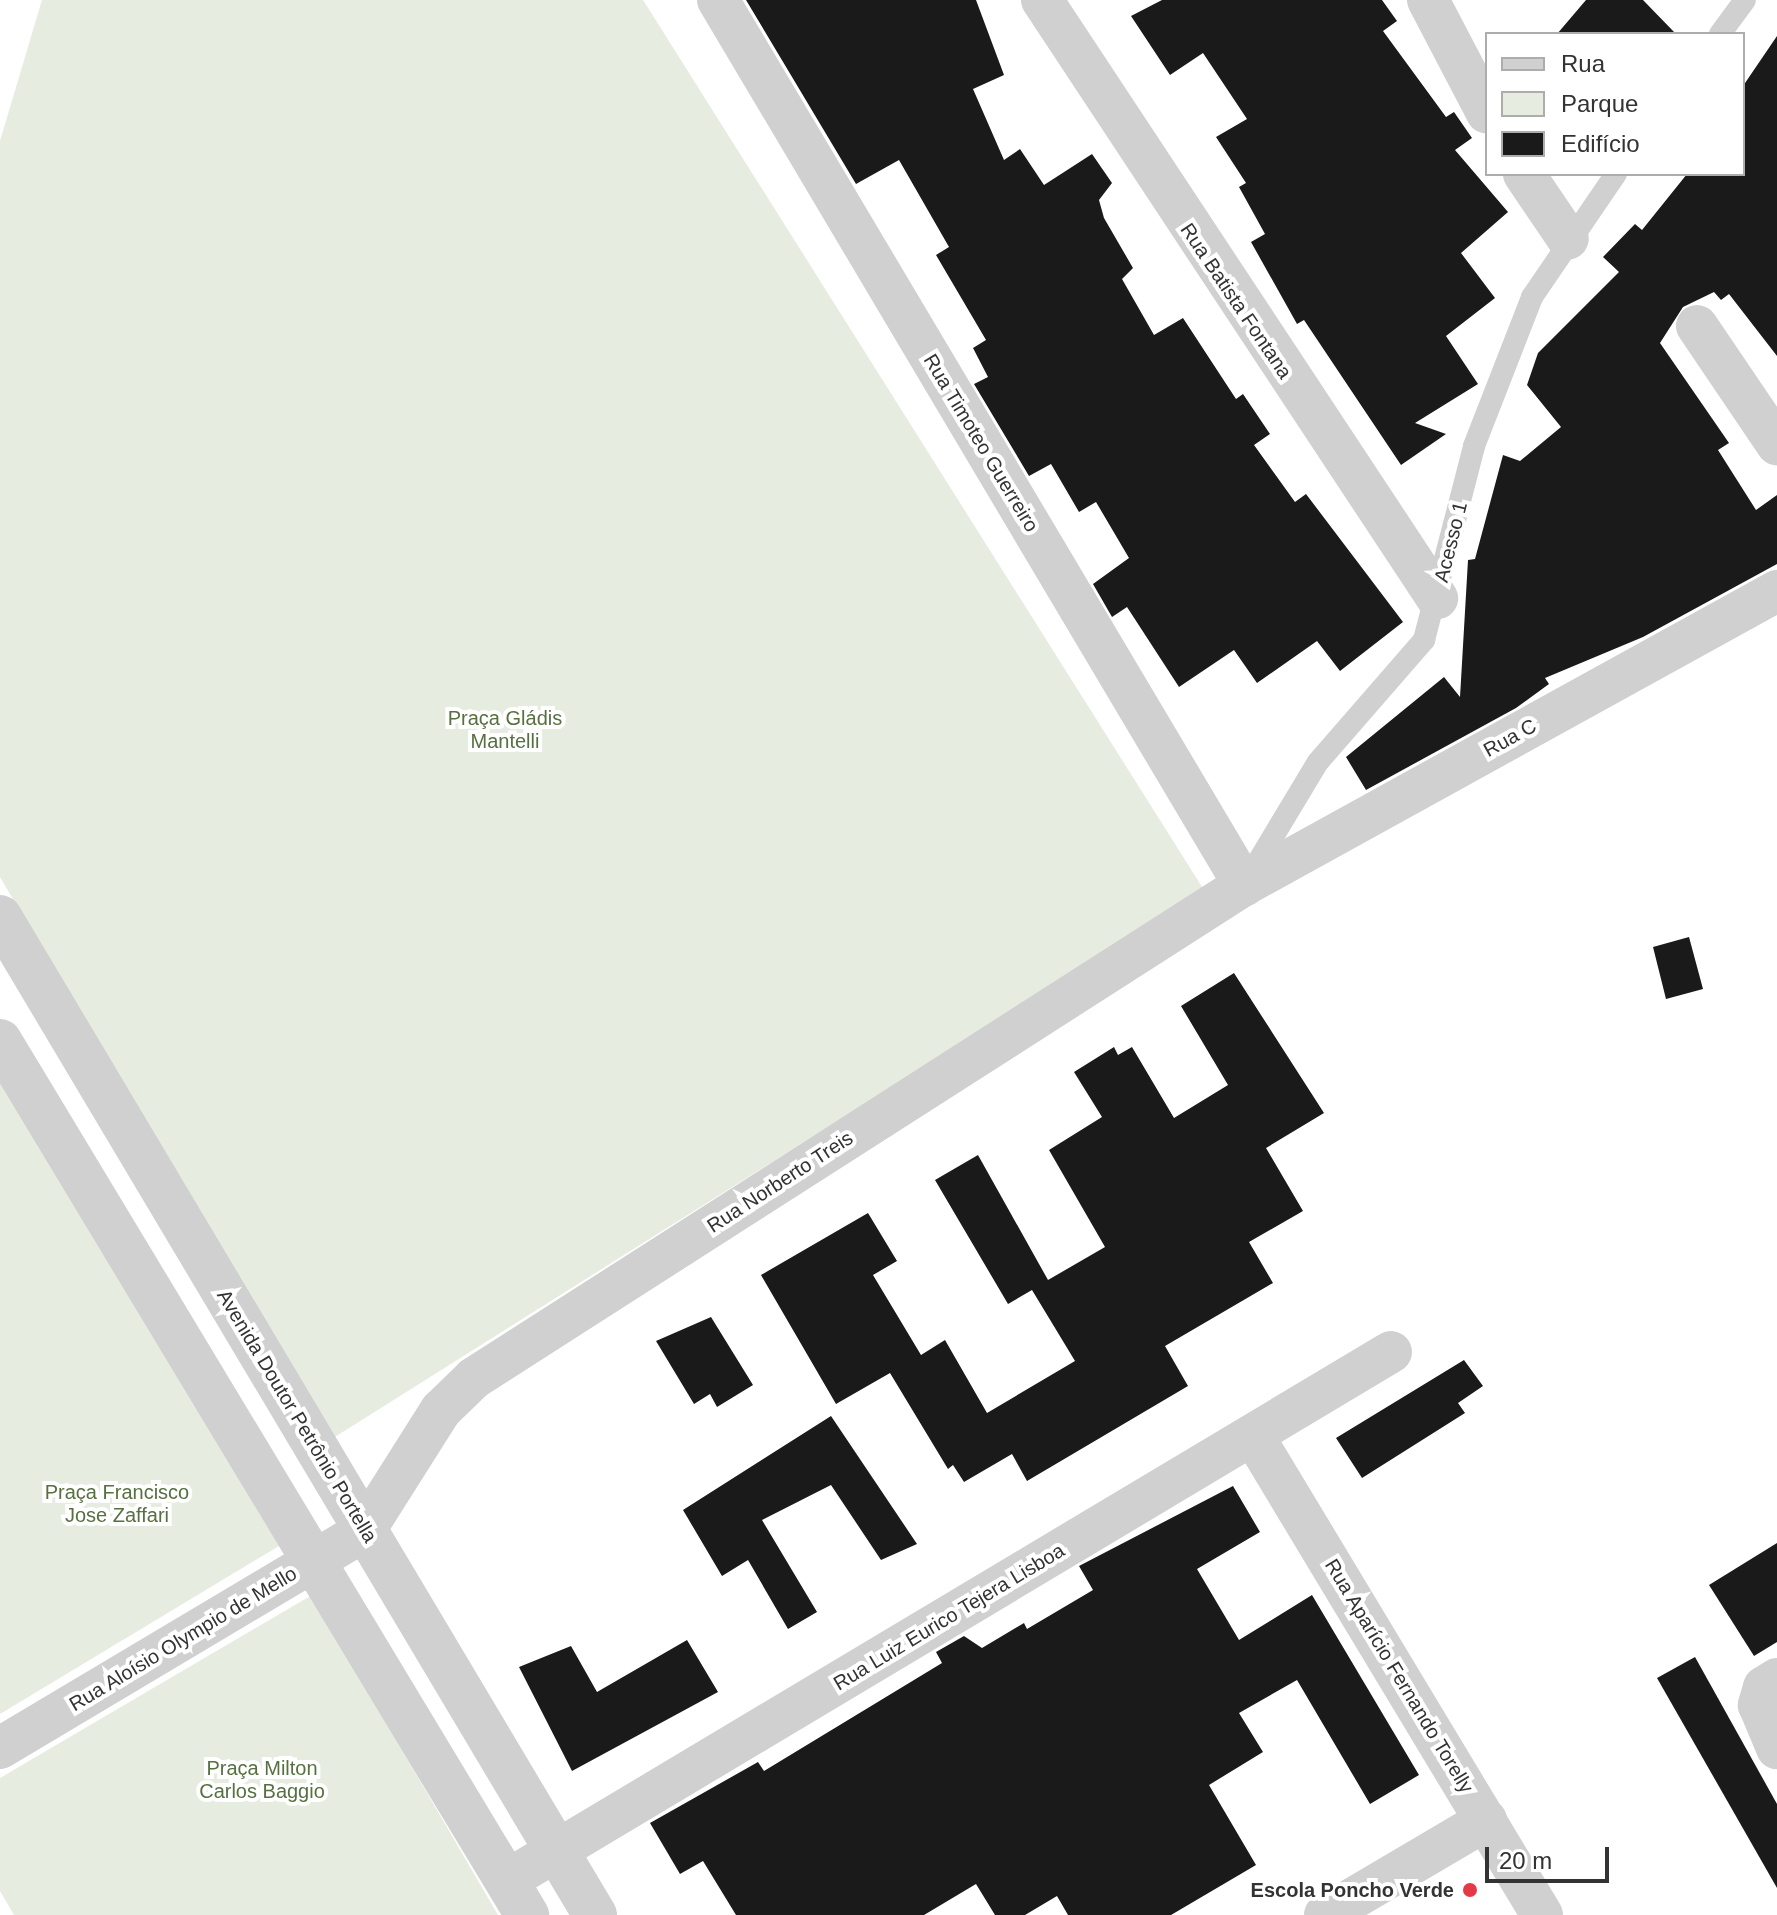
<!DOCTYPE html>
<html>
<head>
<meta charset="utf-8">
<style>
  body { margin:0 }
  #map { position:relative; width:1777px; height:1915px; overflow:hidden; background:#fff; font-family:Arial,sans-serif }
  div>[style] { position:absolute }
  .green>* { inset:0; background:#e6ecdf }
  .building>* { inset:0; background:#1a1a1a }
  .service>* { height:22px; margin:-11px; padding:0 11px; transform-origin:11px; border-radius:11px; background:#d0d0d0 }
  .minor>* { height:42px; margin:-21px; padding:0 21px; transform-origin:21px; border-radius:21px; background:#d0d0d0 }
  .tertiary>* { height:44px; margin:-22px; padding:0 22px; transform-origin:22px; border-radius:22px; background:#d0d0d0 }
  .dots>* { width:22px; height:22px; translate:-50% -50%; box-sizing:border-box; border:4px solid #fff; border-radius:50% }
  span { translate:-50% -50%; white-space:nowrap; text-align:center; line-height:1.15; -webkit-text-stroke:8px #fff; paint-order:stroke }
  .street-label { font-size:20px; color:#333 }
  .park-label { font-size:20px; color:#56703f }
  .poi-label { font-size:20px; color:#333; font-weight:700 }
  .right { translate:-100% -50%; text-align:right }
  .legend { position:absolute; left:1485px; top:32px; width:260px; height:144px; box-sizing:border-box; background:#fff; border:2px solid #adadad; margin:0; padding:10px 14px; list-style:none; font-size:24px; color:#333 }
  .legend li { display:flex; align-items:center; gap:16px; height:40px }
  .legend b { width:40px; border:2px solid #adadad }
  .scale { position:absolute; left:1485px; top:1847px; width:124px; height:36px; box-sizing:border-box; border:4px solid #333; border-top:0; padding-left:10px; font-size:24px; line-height:28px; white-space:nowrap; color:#333; -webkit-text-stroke:6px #fff; paint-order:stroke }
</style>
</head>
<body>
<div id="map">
  <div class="green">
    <i style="clip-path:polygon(42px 0,643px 0,1204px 890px,330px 1440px,0 877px,0 141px)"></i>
    <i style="clip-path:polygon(0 1080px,279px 1546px,0 1714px)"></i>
    <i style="clip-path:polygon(312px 1595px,498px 1915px,14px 1915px,0 1891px,0 1778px)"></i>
  </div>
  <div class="building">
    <i style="clip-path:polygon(746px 0,976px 0,1004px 75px,973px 89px,1004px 160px,1020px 149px,1044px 185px,1092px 154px,1112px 183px,1099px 200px,1104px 218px,1133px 268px,1122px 279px,1154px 335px,1183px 318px,1236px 399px,1243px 394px,1270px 434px,1254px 445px,1295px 502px,1306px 494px,1403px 622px,1340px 671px,1317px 641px,1257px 683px,1234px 650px,1179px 687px,1127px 607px,1112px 617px,1093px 584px,1129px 558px,1096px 502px,1079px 512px,1051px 464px,1029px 476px,974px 384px,988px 377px,973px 348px,986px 340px,936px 255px,949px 247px,899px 160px,856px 184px)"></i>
    <i style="clip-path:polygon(1162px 0,1382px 0,1397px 21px,1383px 31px,1446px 117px,1454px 112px,1472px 138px,1455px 150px,1508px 212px,1461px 253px,1495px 298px,1446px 336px,1478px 384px,1415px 423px,1446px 434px,1401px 465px,1304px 320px,1297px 324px,1251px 242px,1265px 234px,1239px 187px,1246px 183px,1216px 137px,1247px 119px,1203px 53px,1170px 75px,1131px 16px)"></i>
    <i style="clip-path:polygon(1586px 0,1643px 0,1676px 34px,1557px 34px)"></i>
    <i style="clip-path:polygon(1777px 36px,1777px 356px,1729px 294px,1721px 300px,1714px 292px,1683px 307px,1660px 343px,1729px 443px,1718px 450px,1756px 510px,1777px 495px,1777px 564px,1643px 637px,1545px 678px,1549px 684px,1516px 708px,1366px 790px,1346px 757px,1444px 677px,1460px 697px,1468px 560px,1475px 559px,1503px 455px,1520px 461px,1561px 427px,1527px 385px,1538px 353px,1619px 272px,1603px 257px,1635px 224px,1642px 230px,1687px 174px,1743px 174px,1743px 86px)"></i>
    <i style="clip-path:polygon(1689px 937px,1703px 989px,1666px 999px,1653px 947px)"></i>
    <i style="clip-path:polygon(1234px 973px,1324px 1113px,1266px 1148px,1303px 1211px,1249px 1242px,1273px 1283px,1165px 1346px,1188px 1386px,1027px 1481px,1012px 1454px,964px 1482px,953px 1465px,948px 1469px,890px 1373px,836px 1404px,761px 1275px,868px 1213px,897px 1261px,873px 1275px,921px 1355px,945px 1340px,987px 1413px,1075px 1361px,1032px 1290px,1008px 1304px,935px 1180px,978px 1155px,1048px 1280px,1105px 1247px,1049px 1150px,1102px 1117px,1074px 1072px,1114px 1047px,1118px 1055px,1132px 1047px,1174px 1118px,1228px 1085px,1181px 1006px)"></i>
    <i style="clip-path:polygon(711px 1317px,753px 1385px,717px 1407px,710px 1394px,694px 1404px,656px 1341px)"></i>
    <i style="clip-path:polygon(1464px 1360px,1483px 1386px,1458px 1403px,1465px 1413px,1362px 1478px,1336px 1438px)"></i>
    <i style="clip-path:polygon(831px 1416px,917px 1544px,881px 1560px,831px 1485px,762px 1520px,817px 1612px,788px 1629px,748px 1560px,722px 1576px,683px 1510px)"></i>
    <i style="clip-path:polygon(1233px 1486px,1260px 1532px,1197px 1569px,1239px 1640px,1312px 1595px,1419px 1775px,1370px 1804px,1297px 1680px,1239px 1713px,1263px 1752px,1209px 1785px,1256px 1865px,1171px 1915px,1068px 1915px,1057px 1896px,1025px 1915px,995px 1915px,976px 1884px,924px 1915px,736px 1915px,703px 1861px,680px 1874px,650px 1823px,758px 1762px,764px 1771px,942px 1663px,936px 1652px,964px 1636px,982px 1648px,1024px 1623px,1027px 1629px,1093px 1590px,1079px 1566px)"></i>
    <i style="clip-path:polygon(1777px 1543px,1777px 1642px,1754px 1656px,1709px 1585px)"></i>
    <i style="clip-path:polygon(687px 1640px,718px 1692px,572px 1771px,519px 1667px,571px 1646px,597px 1692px)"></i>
    <i style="clip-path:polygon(1695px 1657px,1777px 1804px,1777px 1888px,1657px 1678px)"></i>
  </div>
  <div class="service">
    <i style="left:1720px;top:34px;width:42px;rotate:-53.7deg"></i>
    <i style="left:1250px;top:875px;width:132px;rotate:-59deg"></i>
    <i style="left:1318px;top:762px;width:162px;rotate:-49deg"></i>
    <i style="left:1424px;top:640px;width:200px;rotate:-75.5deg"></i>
    <i style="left:1474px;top:446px;width:160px;rotate:-68.7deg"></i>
    <i style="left:1532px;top:297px;width:149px;rotate:-55.7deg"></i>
  </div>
  <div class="minor">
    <i style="left:718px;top:0;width:1030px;rotate:59.27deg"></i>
    <i style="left:1042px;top:0;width:717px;rotate:56.55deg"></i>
    <i style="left:1428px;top:0;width:127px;rotate:62.4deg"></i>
    <i style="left:1524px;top:174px;width:78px;rotate:55.9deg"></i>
    <i style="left:1697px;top:326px;width:143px;rotate:55.9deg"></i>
    <i style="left:1254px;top:1437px;width:558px;rotate:58.93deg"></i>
    <i style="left:1777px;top:1679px;width:15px;rotate:148deg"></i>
    <i style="left:1764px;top:1687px;width:19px;rotate:106deg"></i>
    <i style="left:1759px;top:1705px;width:47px;rotate:67.3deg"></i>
    <i style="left:0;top:1748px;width:425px;rotate:-30.8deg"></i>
    <i style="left:365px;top:1530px;width:142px;rotate:-57.7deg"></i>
    <i style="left:441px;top:1410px;width:46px;rotate:-44.1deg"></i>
    <i style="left:474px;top:1378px;width:914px;rotate:-32.63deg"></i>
    <i style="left:1244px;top:885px;width:609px;rotate:-28.88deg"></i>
    <i style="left:506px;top:1881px;width:1031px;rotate:-30.87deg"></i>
    <i style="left:1325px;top:1915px;width:187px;rotate:-30.5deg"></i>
  </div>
  <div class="tertiary">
    <i style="left:0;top:917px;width:1162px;rotate:59.2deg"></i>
    <i style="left:0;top:1041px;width:1021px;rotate:58.91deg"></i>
  </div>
  <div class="dots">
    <i style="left:1470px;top:1890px;background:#e63946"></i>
  </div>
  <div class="street-label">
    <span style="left:1236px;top:301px;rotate:56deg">Rua Batista Fontana</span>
    <span style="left:981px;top:443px;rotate:59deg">Rua Timoteo Guerreiro</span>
    <span style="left:1451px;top:542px;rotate:-76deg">Acesso 1</span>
    <span style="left:1510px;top:738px;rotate:-29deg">Rua C</span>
    <span style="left:780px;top:1182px;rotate:-33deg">Rua Norberto Treis</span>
    <span style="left:297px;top:1416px;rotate:59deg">Avenida Doutor Petrônio Portella</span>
    <span style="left:949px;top:1617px;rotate:-31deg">Rua Luiz Eurico Tejera Lisboa</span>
    <span style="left:183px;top:1639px;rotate:-31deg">Rua Aloísio Olympio de Mello</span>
    <span style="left:1399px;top:1676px;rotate:59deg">Rua Aparício Fernando Torelly</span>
  </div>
  <div class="park-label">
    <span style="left:505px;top:730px">Praça Gládis<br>Mantelli</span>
    <span style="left:117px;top:1504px">Praça Francisco<br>Jose Zaffari</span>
    <span style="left:262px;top:1780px">Praça Milton<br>Carlos Baggio</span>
  </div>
  <div class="poi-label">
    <span class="right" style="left:1454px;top:1890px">Escola Poncho Verde</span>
  </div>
  <ul class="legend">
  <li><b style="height:10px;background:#d0d0d0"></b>Rua</li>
  <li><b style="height:22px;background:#e6ecdf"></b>Parque</li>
  <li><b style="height:22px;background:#1a1a1a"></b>Edifício</li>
  </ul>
  <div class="scale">20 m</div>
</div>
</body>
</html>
